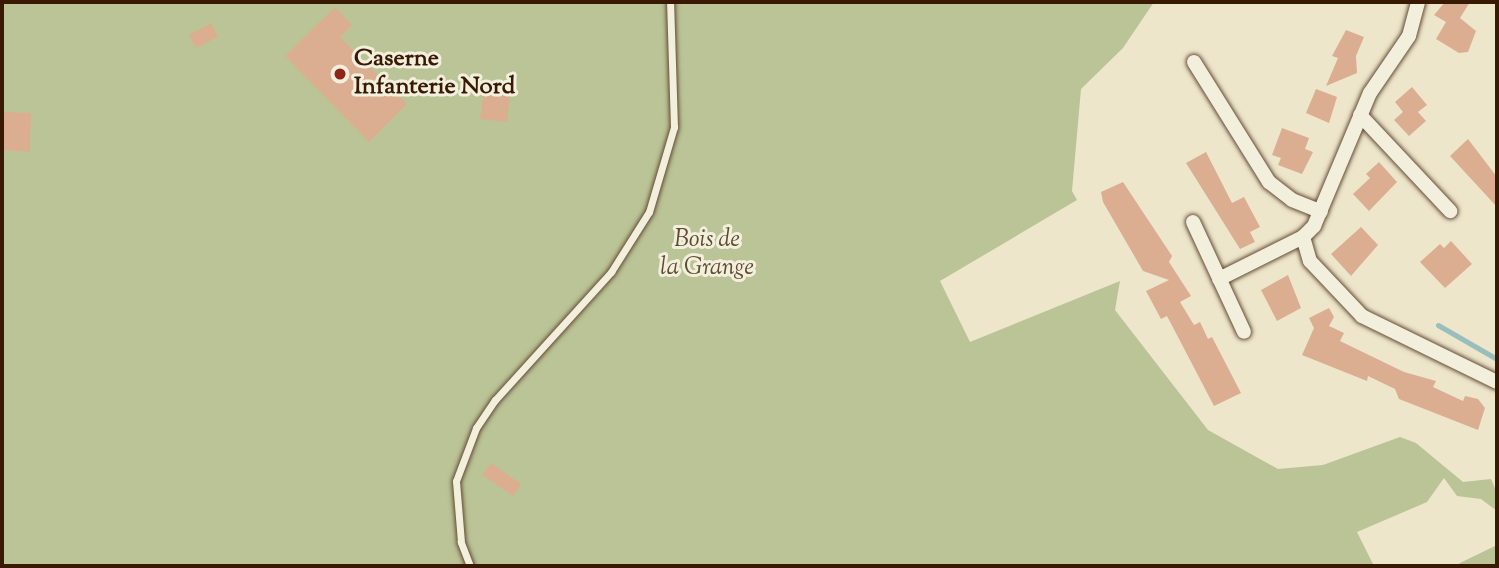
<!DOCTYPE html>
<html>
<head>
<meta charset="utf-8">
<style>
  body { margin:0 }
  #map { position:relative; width:1499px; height:568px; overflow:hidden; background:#ede6cb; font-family:"Sorts Mill Goudy",serif }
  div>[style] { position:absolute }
  .green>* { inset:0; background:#bac496 }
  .stream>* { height:5px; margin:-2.5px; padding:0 2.5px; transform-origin:2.5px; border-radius:2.5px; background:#9abebb }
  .building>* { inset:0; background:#dbae92 }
  .roads { filter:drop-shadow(0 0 2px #654c35) drop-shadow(0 0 2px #654c35) }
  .service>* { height:7px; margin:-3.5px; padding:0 3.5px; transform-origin:3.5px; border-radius:3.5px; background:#f3efdd }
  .minor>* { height:14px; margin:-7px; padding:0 7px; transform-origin:7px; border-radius:7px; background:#f3efdd }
  .dots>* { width:19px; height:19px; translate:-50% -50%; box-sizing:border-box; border:4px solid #f3efdd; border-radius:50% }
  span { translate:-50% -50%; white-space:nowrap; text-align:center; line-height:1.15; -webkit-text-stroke:6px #f3efdd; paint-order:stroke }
  .poi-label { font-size:24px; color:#381903; font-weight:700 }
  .left { translate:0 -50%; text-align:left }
  .park-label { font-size:24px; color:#5f4c2f; font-style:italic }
  .frame { position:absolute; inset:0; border:4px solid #381903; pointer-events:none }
</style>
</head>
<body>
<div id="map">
  <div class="green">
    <i style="clip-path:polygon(2px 2px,1154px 2px,1123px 48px,1081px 89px,1072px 191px,1077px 200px,940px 281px,970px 342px,1120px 281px,1115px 310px,1208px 430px,1278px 469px,1323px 465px,1400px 437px,1416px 443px,1463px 482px,1491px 479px,1497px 493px,1497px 511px,1481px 499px,1457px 496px,1444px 478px,1427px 502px,1357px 532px,1374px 566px,2px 566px)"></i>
    <i style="clip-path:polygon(1497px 545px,1497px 566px,1455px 566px,1462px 562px)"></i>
  </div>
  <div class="stream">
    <i style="left:1438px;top:325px;width:68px;rotate:30deg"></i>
  </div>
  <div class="building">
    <i style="clip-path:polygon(1445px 2px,1470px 2px,1460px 18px,1476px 31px,1468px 52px,1459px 53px,1436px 39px,1446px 22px,1434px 15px)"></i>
    <i style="clip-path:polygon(335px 7px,352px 25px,340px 37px,407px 104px,369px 142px,285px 56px)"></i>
    <i style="clip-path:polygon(211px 23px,218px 37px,196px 48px,189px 35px)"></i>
    <i style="clip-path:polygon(1346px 30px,1364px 37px,1356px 56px,1357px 73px,1326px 86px,1338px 58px,1332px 56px)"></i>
    <i style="clip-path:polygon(1412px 87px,1427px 105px,1418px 112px,1426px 121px,1409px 136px,1394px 120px,1403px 112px,1395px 102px)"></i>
    <i style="clip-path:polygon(484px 89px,510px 92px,507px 122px,480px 119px)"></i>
    <i style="clip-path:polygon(1316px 89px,1337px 97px,1329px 123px,1306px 113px)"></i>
    <i style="clip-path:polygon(2px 112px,31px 113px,30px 152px,2px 150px)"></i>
    <i style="clip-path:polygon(1282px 128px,1309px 138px,1305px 149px,1313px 152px,1302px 174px,1278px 165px,1281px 158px,1272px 155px)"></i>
    <i style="clip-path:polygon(1468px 139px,1497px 177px,1497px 207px,1450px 156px)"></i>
    <i style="clip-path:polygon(1206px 152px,1232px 203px,1244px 197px,1260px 227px,1250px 232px,1255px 242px,1240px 249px,1186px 163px)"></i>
    <i style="clip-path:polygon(1379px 162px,1397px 182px,1369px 211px,1353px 194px,1370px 178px,1366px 174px)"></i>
    <i style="clip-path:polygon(1123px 182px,1172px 256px,1169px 262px,1191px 296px,1180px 302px,1194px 325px,1200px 322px,1208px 339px,1212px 337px,1241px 393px,1214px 406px,1167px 316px,1161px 319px,1146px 291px,1169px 280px,1143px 271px,1103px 202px,1101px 192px)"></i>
    <i style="clip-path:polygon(1361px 227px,1378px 245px,1351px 276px,1331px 254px)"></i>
    <i style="clip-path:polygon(1451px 241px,1472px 264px,1445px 288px,1420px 262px,1440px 244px,1444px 248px)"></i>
    <i style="clip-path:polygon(1288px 275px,1301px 308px,1277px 321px,1261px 290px)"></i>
    <i style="clip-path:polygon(1329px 308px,1334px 317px,1329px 326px,1344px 333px,1340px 341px,1404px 372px,1436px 381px,1433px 387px,1463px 401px,1465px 396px,1478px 399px,1485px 408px,1478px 430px,1399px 399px,1395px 389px,1368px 376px,1367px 381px,1302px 355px,1314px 328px,1309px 318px)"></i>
    <i style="clip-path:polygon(491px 463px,521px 484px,513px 496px,482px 475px)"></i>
  </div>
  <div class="roads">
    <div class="service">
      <i style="left:470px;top:566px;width:26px;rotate:-111deg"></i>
      <i style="left:461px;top:542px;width:61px;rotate:-94.7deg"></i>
      <i style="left:456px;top:481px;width:57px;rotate:-69.3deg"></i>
      <i style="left:476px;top:428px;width:34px;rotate:-56deg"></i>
      <i style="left:495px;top:400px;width:173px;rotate:-47.8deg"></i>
      <i style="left:611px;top:272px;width:71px;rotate:-57.7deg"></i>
      <i style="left:649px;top:212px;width:89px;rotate:-73.6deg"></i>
      <i style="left:674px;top:127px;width:125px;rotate:-91.8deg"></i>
    </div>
    <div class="minor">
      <i style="left:1194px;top:62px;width:142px;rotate:58deg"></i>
      <i style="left:1269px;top:182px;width:29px;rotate:38deg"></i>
      <i style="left:1292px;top:200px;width:31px;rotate:22deg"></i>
      <i style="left:1360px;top:115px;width:132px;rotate:46.8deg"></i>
      <i style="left:1193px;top:222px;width:121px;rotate:65.1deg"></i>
      <i style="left:1303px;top:237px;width:25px;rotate:74deg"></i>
      <i style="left:1310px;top:261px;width:76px;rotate:46.6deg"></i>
      <i style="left:1362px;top:316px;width:150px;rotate:26.1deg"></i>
      <i style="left:1219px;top:279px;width:94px;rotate:-26.6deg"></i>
      <i style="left:1303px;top:237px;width:16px;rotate:-45deg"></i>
      <i style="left:1314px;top:226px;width:144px;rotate:-67.2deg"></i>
      <i style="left:1370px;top:93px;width:69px;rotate:-55.6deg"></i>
      <i style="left:1409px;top:36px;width:35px;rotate:-75deg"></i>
    </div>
  </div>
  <div class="dots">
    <i style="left:340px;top:74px;background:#8f2418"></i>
  </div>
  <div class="poi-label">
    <span class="left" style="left:354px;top:74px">Caserne<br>Infanterie Nord</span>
  </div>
  <div class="park-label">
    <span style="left:707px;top:255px">Bois de<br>la Grange</span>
  </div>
  <div class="frame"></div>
</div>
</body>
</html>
